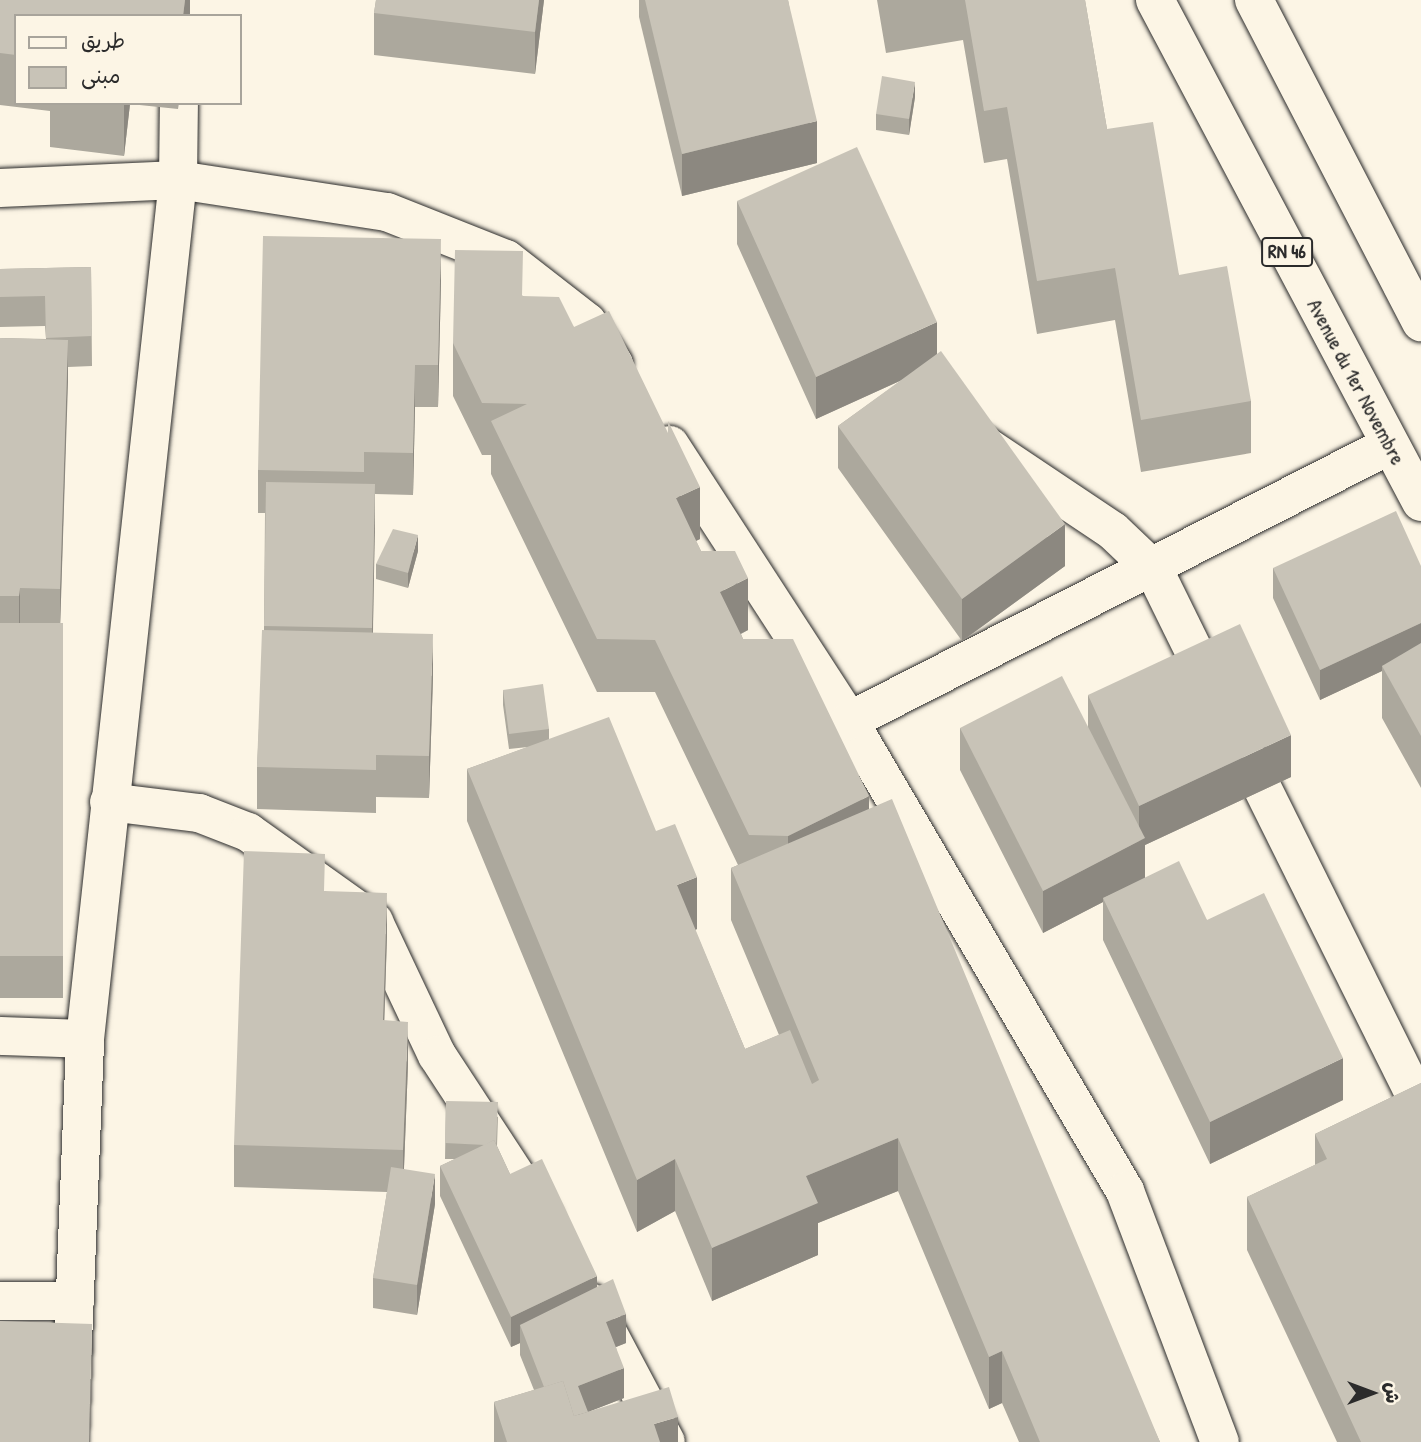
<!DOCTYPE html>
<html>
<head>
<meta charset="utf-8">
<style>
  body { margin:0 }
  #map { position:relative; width:1421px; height:1442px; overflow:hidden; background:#fcf5e5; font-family:"Patrick Hand","Playpen Sans Arabic",sans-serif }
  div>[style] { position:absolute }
  .roads { filter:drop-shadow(0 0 2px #2b2b2b) drop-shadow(0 0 2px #2b2b2b) }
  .minor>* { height:38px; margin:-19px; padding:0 19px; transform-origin:19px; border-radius:19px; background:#fcf5e5 }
  .primary>* { height:38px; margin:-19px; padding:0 19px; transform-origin:19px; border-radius:19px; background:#fcf5e5 }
  .wall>* { inset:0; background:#aca89d }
  .shaded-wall>* { inset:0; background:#8c8880 }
  .building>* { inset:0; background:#c8c3b7 }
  span { translate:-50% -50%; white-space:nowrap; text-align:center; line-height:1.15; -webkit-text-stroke:5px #fcf5e5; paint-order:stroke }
  .shield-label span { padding:2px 5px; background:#fcf5e5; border:2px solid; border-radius:5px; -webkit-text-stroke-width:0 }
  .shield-label { font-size:19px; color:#2b2b2b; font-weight:700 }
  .street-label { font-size:21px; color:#2b2b2b }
  .legend { position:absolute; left:14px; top:14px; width:228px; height:91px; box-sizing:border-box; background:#fcf5e5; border:2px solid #a8a49b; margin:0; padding:9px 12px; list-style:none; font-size:21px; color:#2b2b2b }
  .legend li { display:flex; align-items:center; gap:14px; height:35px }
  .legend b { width:35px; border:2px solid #a8a49b }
  .north { position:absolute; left:1337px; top:1358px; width:70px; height:70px; -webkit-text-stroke:5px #fcf5e5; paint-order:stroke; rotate:90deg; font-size:19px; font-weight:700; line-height:28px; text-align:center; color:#2b2b2b }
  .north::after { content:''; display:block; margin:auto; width:24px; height:32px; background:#2b2b2b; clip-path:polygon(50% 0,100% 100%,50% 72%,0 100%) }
</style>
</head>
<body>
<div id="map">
  <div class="roads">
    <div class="minor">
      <i style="left:0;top:188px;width:178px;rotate:-2.6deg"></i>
      <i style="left:178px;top:180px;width:211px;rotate:8.7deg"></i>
      <i style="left:387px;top:212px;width:128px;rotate:21.6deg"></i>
      <i style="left:506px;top:259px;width:103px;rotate:37.9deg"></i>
      <i style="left:587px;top:322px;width:50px;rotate:57.3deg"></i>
      <i style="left:983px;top:444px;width:156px;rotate:33.8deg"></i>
      <i style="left:1113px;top:531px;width:57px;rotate:43.6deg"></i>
      <i style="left:1154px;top:570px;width:136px;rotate:63.8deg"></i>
      <i style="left:670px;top:445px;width:329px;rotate:57deg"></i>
      <i style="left:849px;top:721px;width:545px;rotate:59.58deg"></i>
      <i style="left:1125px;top:1191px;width:268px;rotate:69.3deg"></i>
      <i style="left:849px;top:721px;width:605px;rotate:-27.03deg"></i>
      <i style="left:1240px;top:743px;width:407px;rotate:63.6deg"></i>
      <i style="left:109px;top:802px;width:91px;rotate:7deg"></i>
      <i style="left:199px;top:813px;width:53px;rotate:21.2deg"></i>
      <i style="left:248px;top:832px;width:155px;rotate:35.5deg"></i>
      <i style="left:374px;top:922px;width:147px;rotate:64.7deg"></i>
      <i style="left:437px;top:1055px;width:194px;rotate:56.8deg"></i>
      <i style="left:0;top:1036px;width:85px;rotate:2deg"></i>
      <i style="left:0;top:1301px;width:75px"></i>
      <i style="left:592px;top:1303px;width:157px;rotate:62deg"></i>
      <i style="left:69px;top:1442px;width:403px;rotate:-87.7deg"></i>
      <i style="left:85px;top:1039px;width:864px;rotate:-83.82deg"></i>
      <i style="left:178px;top:180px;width:77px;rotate:-89.3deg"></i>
    </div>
    <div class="primary">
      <i style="left:1155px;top:0;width:568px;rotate:62.08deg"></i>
      <i style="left:1254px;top:0;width:363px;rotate:62.6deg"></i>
    </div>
  </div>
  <div class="wall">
    <i style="clip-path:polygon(0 0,190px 0,190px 16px,16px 16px,16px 103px,179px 103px,178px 109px,130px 104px,124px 156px,50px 147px,50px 111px,0 105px)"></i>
    <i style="clip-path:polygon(376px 0,544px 0,535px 74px,374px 55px,374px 13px)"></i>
    <i style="clip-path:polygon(639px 0,788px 0,817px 163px,682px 196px,639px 17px)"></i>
    <i style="clip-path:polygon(877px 0,1085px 0,1107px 129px,1179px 275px,1251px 401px,1251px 453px,1141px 472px,1115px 320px,1037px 334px,1007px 159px,984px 163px,963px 40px,886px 53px)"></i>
    <i style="clip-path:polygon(915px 97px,909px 135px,876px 130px,876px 114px)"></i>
    <i style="clip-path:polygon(737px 201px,937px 355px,1065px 566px,962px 641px,838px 468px,838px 426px,902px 380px,816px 419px,737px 244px)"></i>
    <i style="clip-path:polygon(91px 267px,92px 366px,68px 367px,60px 623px,63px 623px,63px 998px,0 998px,0 338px,46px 339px,45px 326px,0 327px,0 269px)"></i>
    <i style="clip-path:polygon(441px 281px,438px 407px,415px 407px,413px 495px,375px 494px,373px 633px,433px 677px,429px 798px,376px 797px,376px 813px,257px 809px,257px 767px,264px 630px,265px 513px,258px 513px,258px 470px)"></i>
    <i style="clip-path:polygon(523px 296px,574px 327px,700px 539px,696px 541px,701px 551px,748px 630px,741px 634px,743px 639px,869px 809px,1160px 1442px,1019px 1442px,1002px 1403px,989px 1409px,898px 1191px,818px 1223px,818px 1255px,712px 1301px,675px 1211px,637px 1232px,467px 821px,467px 769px,528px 747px,509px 749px,503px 705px,503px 690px,549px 729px,549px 739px,697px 929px,695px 930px,745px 1049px,779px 1035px,731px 920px,731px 868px,738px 865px,655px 692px,597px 692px,491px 474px,491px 455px,482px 455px,453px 396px,453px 343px)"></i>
    <i style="clip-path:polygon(418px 551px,408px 588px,376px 579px,376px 564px)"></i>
    <i style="clip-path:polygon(1421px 566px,1421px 788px,1382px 718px,1382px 671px,1320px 700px,1273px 598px,1273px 568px)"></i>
    <i style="clip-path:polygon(1088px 695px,1291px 777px,1145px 845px,1145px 878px,1207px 920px,1343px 1100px,1210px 1164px,1103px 940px,1103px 902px,1043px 933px,960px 770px,960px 728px,1088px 727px)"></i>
    <i style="clip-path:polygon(325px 891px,387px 935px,384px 1020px,408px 1064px,404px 1169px,435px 1204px,417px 1315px,373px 1308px,373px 1278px,387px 1192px,234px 1187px,234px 1145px)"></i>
    <i style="clip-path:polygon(1421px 1083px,1421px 1442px,1337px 1442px,1247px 1250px,1247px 1197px,1315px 1165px,1315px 1134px)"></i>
    <i style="clip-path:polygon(446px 1101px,498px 1117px,497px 1146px,510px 1174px,597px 1286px,626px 1343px,616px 1347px,624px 1398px,590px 1411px,678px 1442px,494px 1442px,494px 1402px,534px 1390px,520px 1355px,520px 1343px,511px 1347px,440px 1196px,440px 1166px,455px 1159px,445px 1159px)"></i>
  </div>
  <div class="shaded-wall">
    <i style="clip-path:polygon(185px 0,190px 0,190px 16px,183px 16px)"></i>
    <i style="clip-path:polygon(539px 0,544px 0,535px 74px,535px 32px)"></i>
    <i style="clip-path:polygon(915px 82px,915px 97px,909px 135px,909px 119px)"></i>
    <i style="clip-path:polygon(124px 103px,130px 104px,124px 156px)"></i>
    <i style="clip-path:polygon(817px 121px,817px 163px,682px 196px,682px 154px)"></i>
    <i style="clip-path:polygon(441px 239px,441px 281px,438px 407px,438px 365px)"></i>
    <i style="clip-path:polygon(937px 322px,937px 364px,816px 419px,816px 377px)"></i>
    <i style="clip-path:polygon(68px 340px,68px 382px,60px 631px,60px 589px)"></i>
    <i style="clip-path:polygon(415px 365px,415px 407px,413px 495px,413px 453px)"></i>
    <i style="clip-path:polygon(375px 484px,375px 526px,372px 670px,372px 628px)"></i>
    <i style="clip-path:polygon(700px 487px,700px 539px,676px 550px,676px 498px)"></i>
    <i style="clip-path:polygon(1065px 524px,1065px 566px,962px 641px,962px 599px)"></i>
    <i style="clip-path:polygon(418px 535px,418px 551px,408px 588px,408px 573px)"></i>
    <i style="clip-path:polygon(748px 578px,748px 630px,720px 644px,720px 592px)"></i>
    <i style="clip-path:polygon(20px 588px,20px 630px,19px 638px,19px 596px)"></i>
    <i style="clip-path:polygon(1421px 623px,1421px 653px,1382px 666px,1382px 671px,1320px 700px,1320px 670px)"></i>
    <i style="clip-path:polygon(433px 634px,433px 677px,429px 798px,429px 756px)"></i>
    <i style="clip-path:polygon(1291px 735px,1291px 777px,1145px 845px,1145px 880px,1103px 898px,1103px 902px,1043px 933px,1043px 891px,1139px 841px,1139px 806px)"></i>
    <i style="clip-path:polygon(869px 796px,869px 848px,788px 888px,788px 836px)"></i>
    <i style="clip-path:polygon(697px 877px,697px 929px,677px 938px,677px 885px)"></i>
    <i style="clip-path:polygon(387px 893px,387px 935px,383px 1063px,383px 1020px)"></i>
    <i style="clip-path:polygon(408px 1022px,408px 1064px,403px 1192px,403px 1150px)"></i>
    <i style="clip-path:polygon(1343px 1058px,1343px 1100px,1210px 1164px,1210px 1122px)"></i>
    <i style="clip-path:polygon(898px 1138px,898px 1191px,818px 1223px,818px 1255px,712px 1301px,712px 1248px,806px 1176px)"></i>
    <i style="clip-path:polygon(675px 1159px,675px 1211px,637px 1232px,637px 1180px)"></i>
    <i style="clip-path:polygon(435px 1174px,435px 1204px,417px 1315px,417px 1285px)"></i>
    <i style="clip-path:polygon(597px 1276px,597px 1305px,520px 1325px,520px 1343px,511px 1347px,511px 1317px)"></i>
    <i style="clip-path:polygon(626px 1314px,626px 1343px,606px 1351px,606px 1322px)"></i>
    <i style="clip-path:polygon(92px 1324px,92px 1376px,90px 1442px,89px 1442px)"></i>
    <i style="clip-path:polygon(1002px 1351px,1002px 1403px,989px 1409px,989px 1357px)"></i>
    <i style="clip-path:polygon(624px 1368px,624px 1398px,578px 1416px,578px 1386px)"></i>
    <i style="clip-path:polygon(678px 1417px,678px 1442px,654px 1442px,654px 1424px)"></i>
  </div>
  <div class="building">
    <i style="clip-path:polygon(0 0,185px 0,183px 16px,16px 16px,16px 55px,0 53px)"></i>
    <i style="clip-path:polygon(376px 0,539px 0,535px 32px,374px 13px)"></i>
    <i style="clip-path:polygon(645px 0,788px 0,817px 121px,682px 154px)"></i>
    <i style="clip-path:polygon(965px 0,1085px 0,1107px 129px,1153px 122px,1179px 275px,1227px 266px,1251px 401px,1141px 420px,1115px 268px,1037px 281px,1007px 107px,984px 111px)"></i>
    <i style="clip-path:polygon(882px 76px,915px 82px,909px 119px,876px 114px)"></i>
    <i style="clip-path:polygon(857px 147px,937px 322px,816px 377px,737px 201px)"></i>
    <i style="clip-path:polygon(263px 236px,441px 239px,438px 365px,415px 365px,413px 453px,364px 452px,364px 472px,258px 470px)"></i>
    <i style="clip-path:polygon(455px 250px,523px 251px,522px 296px,559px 297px,574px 327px,609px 311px,668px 433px,668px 421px,700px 487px,676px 498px,701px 551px,735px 551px,748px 578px,720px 592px,743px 639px,793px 639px,869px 796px,788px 836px,749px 835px,655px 640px,597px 639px,491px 421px,527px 404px,482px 403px,453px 343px)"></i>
    <i style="clip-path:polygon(91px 267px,92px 336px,46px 338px,45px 296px,0 297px,0 269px)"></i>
    <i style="clip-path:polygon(0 338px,68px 340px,60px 589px,20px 588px,19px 596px,0 596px)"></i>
    <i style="clip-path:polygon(941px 351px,1065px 524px,962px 599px,838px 426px)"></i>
    <i style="clip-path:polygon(266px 482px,375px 484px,372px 628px,264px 626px)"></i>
    <i style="clip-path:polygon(1396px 511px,1421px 566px,1421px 623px,1320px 670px,1273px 568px)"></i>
    <i style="clip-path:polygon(393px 529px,418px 535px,408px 573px,376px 564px)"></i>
    <i style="clip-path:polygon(0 623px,63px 623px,63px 956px,0 956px)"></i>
    <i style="clip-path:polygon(1240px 624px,1291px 735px,1139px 806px,1088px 695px)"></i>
    <i style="clip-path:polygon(262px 630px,433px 634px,429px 756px,376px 755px,376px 770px,257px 767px)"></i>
    <i style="clip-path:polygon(1421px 643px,1421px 736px,1382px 666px)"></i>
    <i style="clip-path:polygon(1062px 676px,1145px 838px,1043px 891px,960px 728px)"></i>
    <i style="clip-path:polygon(543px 684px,549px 729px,509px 734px,503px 690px)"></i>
    <i style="clip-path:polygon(609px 717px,656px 831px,675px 824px,697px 877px,677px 885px,745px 1049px,790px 1030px,812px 1084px,819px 1080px,731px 868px,892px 799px,1160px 1442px,1040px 1442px,1002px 1351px,989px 1357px,898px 1138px,806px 1176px,818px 1203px,712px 1248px,675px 1159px,637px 1180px,467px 769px)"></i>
    <i style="clip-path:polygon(244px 851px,325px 854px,324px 891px,387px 893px,383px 1020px,408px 1022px,403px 1150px,234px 1145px)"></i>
    <i style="clip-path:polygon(1179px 861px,1207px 920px,1264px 893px,1343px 1058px,1210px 1122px,1103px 898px)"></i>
    <i style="clip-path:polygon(1421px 1083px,1421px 1442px,1361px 1442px,1247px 1197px,1327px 1159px,1315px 1134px)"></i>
    <i style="clip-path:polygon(446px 1101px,498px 1102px,496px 1144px,494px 1140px,485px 1145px,445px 1143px)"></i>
    <i style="clip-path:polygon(494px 1140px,510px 1174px,542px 1159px,597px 1276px,511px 1317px,440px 1166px)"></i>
    <i style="clip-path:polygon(391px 1167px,435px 1174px,417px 1285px,373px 1278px)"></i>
    <i style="clip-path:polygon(613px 1279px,626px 1314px,606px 1322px,624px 1368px,578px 1386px,588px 1412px,574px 1416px,563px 1381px,544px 1387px,520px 1325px)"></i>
    <i style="clip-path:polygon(0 1321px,92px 1324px,89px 1442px,0 1442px)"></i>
    <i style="clip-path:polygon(563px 1381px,574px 1416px,669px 1387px,678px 1417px,654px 1424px,660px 1442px,507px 1442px,494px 1402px)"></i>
  </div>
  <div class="shield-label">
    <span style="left:1287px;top:252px">RN 46</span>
  </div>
  <div class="street-label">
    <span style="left:1356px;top:382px;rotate:62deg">Avenue du 1er Novembre</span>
  </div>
  <ul class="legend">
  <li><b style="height:9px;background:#fcf5e5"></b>طريق</li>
  <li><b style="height:19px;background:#c8c3b7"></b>مبنى</li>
  </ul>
  <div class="north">ش</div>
</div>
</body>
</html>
